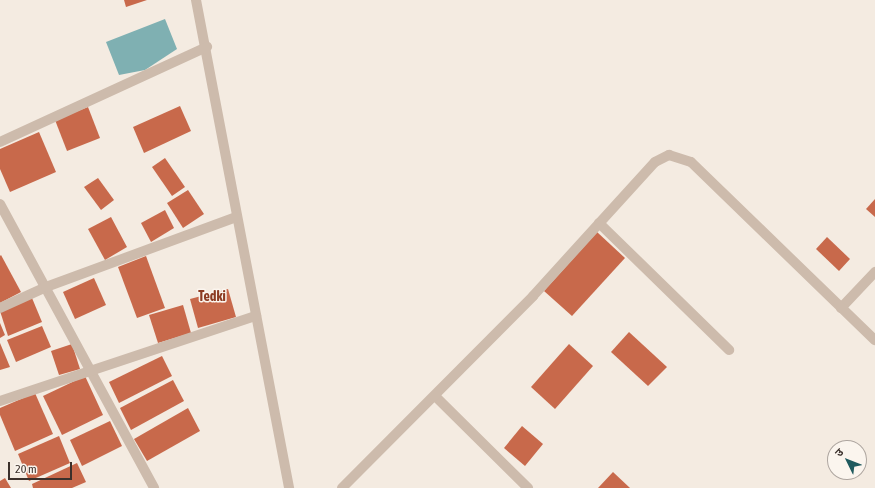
<!DOCTYPE html>
<html>
<head>
<meta charset="utf-8">
<style>
  body { margin:0 }
  #map { position:relative; width:875px; height:488px; overflow:hidden; background:#f4ebe1; font-family:"Asap Condensed","Noto Sans Devanagari",sans-serif }
  div>[style] { position:absolute }
  .water>* { inset:0; background:#7fb0b2 }
  .building>* { inset:0; background:#c8694b }
  .street>* { height:10px; margin:-5px; padding:0 5px; transform-origin:5px; border-radius:5px; background:#cdbbac }
  span { translate:-50% -50%; white-space:nowrap; text-align:center; line-height:1.15; -webkit-text-stroke:3px #fbf5ee; paint-order:stroke }
  .quarter-label { font-size:14px; color:#8c3b22; font-weight:700 }
  .north { position:absolute; left:827px; top:440px; width:40px; height:40px; box-sizing:border-box; background:#fbf5ee; border:1px solid #aea6a0; border-radius:50%; rotate:313deg; font-size:11px; font-weight:700; line-height:16px; text-align:center; color:#3b302b }
  .north::after { content:''; display:block; margin:auto; width:14px; height:18px; background:#1f5a5e; clip-path:polygon(50% 0,100% 100%,50% 72%,0 100%) }
  .scale { position:absolute; left:8px; top:462px; width:64px; height:18px; box-sizing:border-box; border:2px solid #3b302b; border-top:0; padding-left:5px; font-size:12px; line-height:14px; white-space:nowrap; color:#3b302b; -webkit-text-stroke:3px #fbf5ee; paint-order:stroke }
</style>
</head>
<body>
<div id="map">
  <div class="water">
    <i style="clip-path:polygon(165px 19px,177px 49px,145px 70px,119px 75px,106px 42px)"></i>
  </div>
  <div class="building">
    <i style="clip-path:polygon(124px 0,147px 0,126px 7px)"></i>
    <i style="clip-path:polygon(180px 106px,191px 131px,144px 153px,133px 127px)"></i>
    <i style="clip-path:polygon(88px 107px,100px 138px,67px 151px,55px 120px)"></i>
    <i style="clip-path:polygon(39px 132px,56px 172px,10px 192px,0 169px,0 149px)"></i>
    <i style="clip-path:polygon(165px 158px,185px 187px,172px 196px,152px 167px)"></i>
    <i style="clip-path:polygon(98px 178px,114px 200px,101px 210px,84px 187px)"></i>
    <i style="clip-path:polygon(188px 190px,204px 214px,183px 228px,167px 203px)"></i>
    <i style="clip-path:polygon(875px 199px,875px 217px,866px 209px)"></i>
    <i style="clip-path:polygon(165px 210px,174px 228px,151px 242px,141px 223px)"></i>
    <i style="clip-path:polygon(111px 217px,127px 247px,105px 260px,88px 229px)"></i>
    <i style="clip-path:polygon(597px 232px,625px 258px,572px 316px,544px 291px)"></i>
    <i style="clip-path:polygon(827px 237px,850px 259px,839px 271px,816px 249px)"></i>
    <i style="clip-path:polygon(1px 255px,21px 292px,0 303px,0 256px)"></i>
    <i style="clip-path:polygon(146px 256px,165px 308px,137px 318px,118px 267px)"></i>
    <i style="clip-path:polygon(94px 278px,106px 305px,75px 319px,63px 292px)"></i>
    <i style="clip-path:polygon(228px 289px,236px 317px,198px 328px,190px 299px)"></i>
    <i style="clip-path:polygon(32px 298px,42px 322px,8px 336px,0 311px)"></i>
    <i style="clip-path:polygon(183px 305px,191px 333px,158px 343px,149px 315px)"></i>
    <i style="clip-path:polygon(0 323px,5px 335px,0 338px)"></i>
    <i style="clip-path:polygon(42px 326px,51px 347px,16px 362px,7px 340px)"></i>
    <i style="clip-path:polygon(629px 332px,667px 367px,648px 386px,611px 352px)"></i>
    <i style="clip-path:polygon(0 343px,10px 367px,0 370px)"></i>
    <i style="clip-path:polygon(72px 344px,80px 369px,59px 375px,51px 351px)"></i>
    <i style="clip-path:polygon(569px 344px,593px 366px,555px 409px,531px 387px)"></i>
    <i style="clip-path:polygon(162px 356px,172px 376px,119px 403px,109px 382px)"></i>
    <i style="clip-path:polygon(85px 376px,103px 415px,62px 435px,43px 396px)"></i>
    <i style="clip-path:polygon(173px 380px,184px 401px,131px 430px,120px 408px)"></i>
    <i style="clip-path:polygon(35px 393px,53px 434px,15px 451px,0 415px,0 408px)"></i>
    <i style="clip-path:polygon(188px 408px,200px 431px,147px 461px,134px 439px)"></i>
    <i style="clip-path:polygon(110px 421px,122px 446px,82px 466px,70px 440px)"></i>
    <i style="clip-path:polygon(522px 426px,543px 444px,525px 466px,504px 448px)"></i>
    <i style="clip-path:polygon(59px 436px,70px 463px,29px 481px,18px 454px)"></i>
    <i style="clip-path:polygon(77px 463px,86px 482px,72px 488px,33px 488px,32px 484px)"></i>
    <i style="clip-path:polygon(613px 472px,630px 488px,598px 488px)"></i>
    <i style="clip-path:polygon(5px 478px,11px 488px,0 488px,0 481px)"></i>
  </div>
  <div class="street">
    <i style="left:196px;top:0;width:497px;rotate:79.2deg"></i>
    <i style="left:0;top:142px;width:228px;rotate:-24.7deg"></i>
    <i style="left:0;top:204px;width:323px;rotate:61.5deg"></i>
    <i style="left:599px;top:223px;width:182px;rotate:44.3deg"></i>
    <i style="left:0;top:308px;width:51px;rotate:-24.5deg"></i>
    <i style="left:46px;top:287px;width:202px;rotate:-20.2deg"></i>
    <i style="left:841px;top:308px;width:50px;rotate:-46.6deg"></i>
    <i style="left:435px;top:396px;width:131px;rotate:44.7deg"></i>
    <i style="left:0;top:401px;width:270px;rotate:-18.4deg"></i>
    <i style="left:342px;top:488px;width:271px;rotate:-45.1deg"></i>
    <i style="left:533px;top:296px;width:181px;rotate:-47.7deg"></i>
    <i style="left:655px;top:162px;width:16px;rotate:-27deg"></i>
    <i style="left:669px;top:155px;width:23px;rotate:18deg"></i>
    <i style="left:691px;top:162px;width:256px;rotate:44.1deg"></i>
  </div>
  <div class="quarter-label">
    <span style="left:212px;top:296px">Tedki</span>
  </div>
  <div class="north">उ</div>
  <div class="scale">20 m</div>
</div>
</body>
</html>
